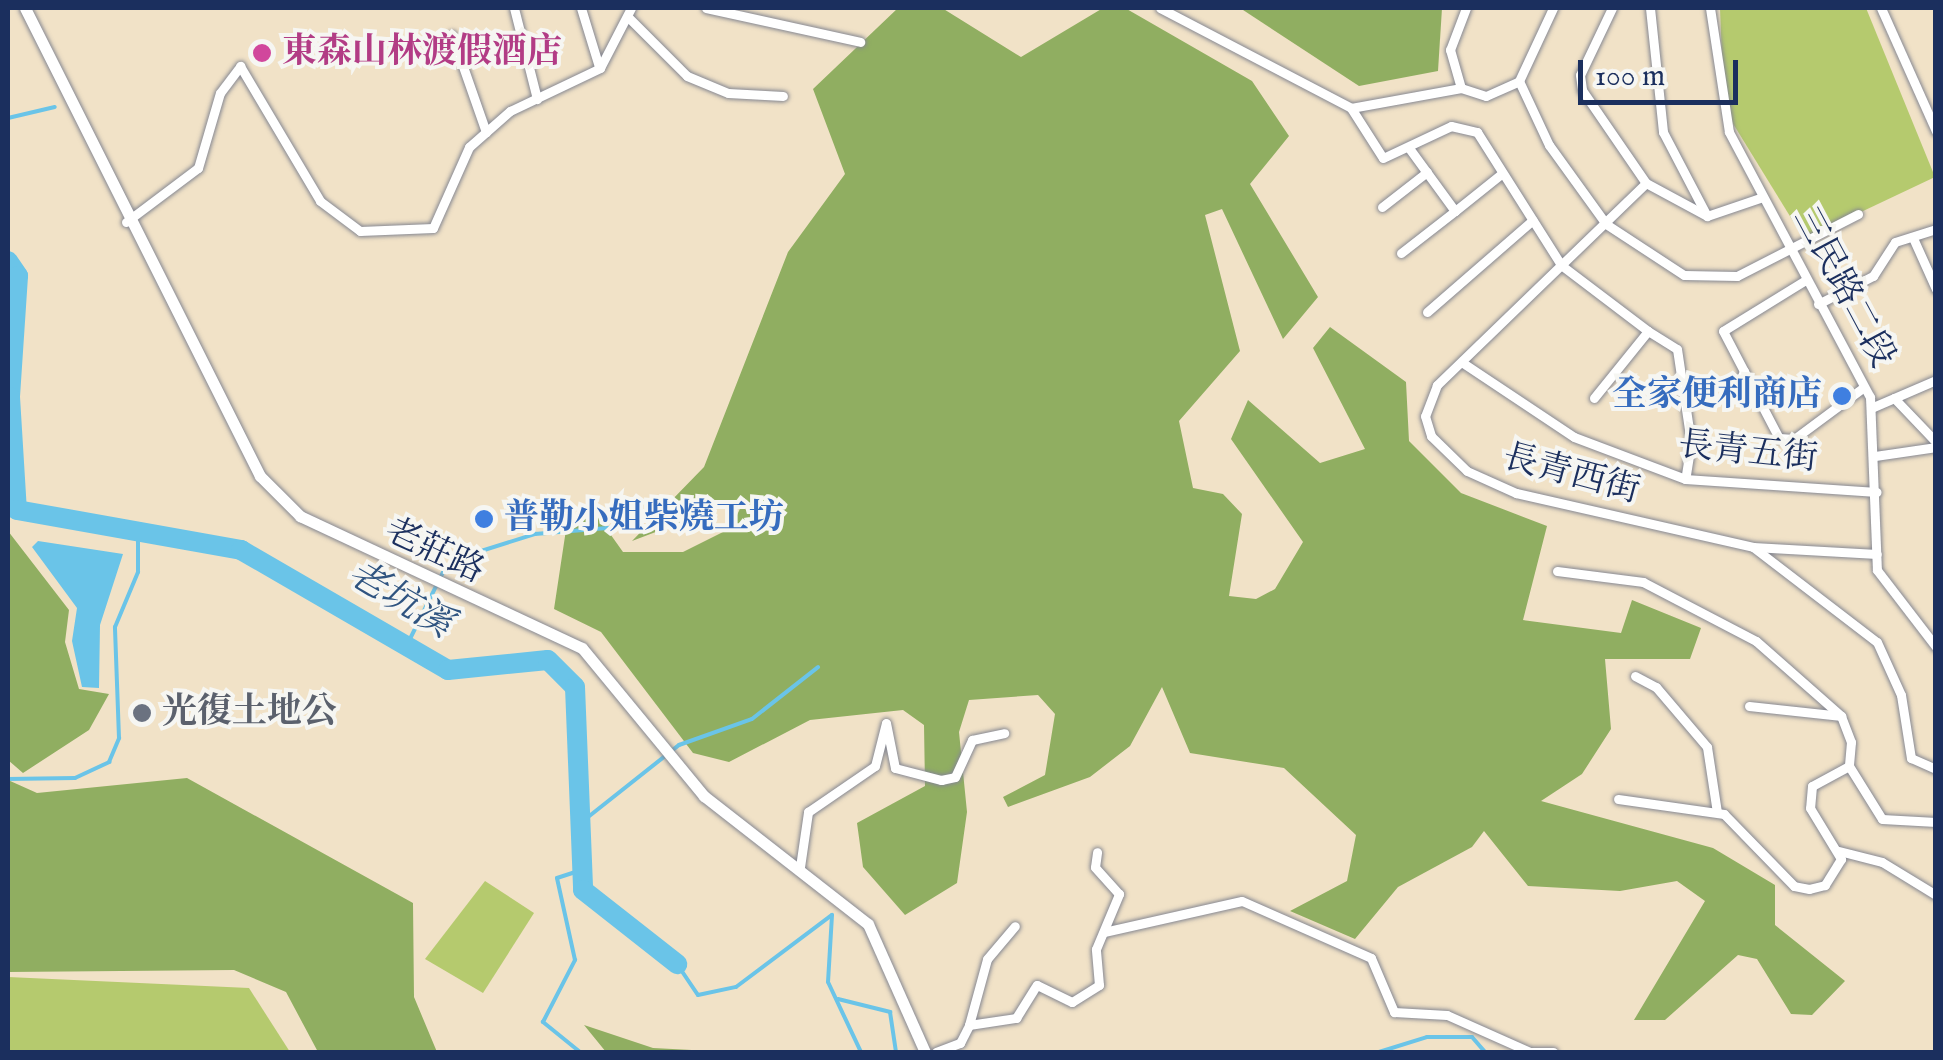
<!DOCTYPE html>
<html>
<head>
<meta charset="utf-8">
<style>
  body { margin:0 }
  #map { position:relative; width:1943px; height:1060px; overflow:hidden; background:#f1e2c7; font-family:"IM FELL English","Noto Serif TC",serif }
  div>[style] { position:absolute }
  .green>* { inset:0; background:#b5ca6e }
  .forest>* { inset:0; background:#90ae61 }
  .water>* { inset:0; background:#6ac4e8 }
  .stream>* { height:4px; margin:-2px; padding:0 2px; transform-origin:2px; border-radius:2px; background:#6ac4e8 }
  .river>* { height:20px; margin:-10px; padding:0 10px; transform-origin:10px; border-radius:10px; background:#6ac4e8 }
  .roads { filter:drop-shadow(0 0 2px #868892) drop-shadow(0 0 2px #868892) }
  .minor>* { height:9px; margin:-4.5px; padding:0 4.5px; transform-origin:4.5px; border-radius:4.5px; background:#fff }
  .tertiary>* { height:11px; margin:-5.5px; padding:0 5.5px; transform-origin:5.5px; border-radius:5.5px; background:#fff }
  .dots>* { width:28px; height:28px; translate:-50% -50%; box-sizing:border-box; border:5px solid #f6f6f2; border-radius:50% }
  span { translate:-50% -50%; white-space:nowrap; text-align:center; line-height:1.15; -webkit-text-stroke:8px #f6f6f2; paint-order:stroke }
  .hotel-label { font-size:35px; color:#b23c85; font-weight:700 }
  .left { translate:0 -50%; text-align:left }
  .street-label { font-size:35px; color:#1b2f5e }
  .shop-label { font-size:35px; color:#366cbe; font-weight:700 }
  .right { translate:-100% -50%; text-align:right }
  .worship-label { font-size:35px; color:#5b616d; font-weight:700 }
  .water-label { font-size:38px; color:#2f5480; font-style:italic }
  .frame { position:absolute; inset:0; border:10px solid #1b2f5e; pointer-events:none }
  .scale { position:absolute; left:1578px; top:60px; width:160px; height:45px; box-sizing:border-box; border:5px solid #1b2f5e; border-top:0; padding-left:12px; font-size:30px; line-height:35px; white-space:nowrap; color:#1b2f5e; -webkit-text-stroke:8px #f6f6f2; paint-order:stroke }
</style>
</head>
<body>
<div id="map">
  <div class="green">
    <i style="clip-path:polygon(1720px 8px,1866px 8px,1935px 177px,1804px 239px,1724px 109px)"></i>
    <i style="clip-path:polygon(485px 881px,534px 913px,483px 993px,425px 959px)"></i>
    <i style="clip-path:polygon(8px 977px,249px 988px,290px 1052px,8px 1052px)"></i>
  </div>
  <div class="forest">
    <i style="clip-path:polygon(898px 8px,942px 8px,1021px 57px,1103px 8px,1125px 8px,1252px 81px,1289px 136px,1250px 184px,1318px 297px,1283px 339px,1222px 209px,1205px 215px,1240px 351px,1179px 421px,1193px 488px,1223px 494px,1242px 514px,1229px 596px,1256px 599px,1275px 589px,1303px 542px,1231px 439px,1248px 400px,1320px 463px,1365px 449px,1313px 348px,1330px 327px,1406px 382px,1409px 441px,1461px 493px,1547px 526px,1523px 620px,1621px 633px,1632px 600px,1701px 628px,1690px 659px,1605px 659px,1611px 729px,1582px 774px,1541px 801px,1713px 848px,1775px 885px,1775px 925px,1845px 981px,1812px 1015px,1791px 1014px,1757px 959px,1738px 955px,1665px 1020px,1634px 1020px,1705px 901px,1677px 881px,1620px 891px,1528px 886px,1484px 831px,1472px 847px,1398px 887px,1355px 939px,1290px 911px,1347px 881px,1356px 835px,1284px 768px,1190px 753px,1162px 687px,1130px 746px,1090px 777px,1008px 807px,1003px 797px,1045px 775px,1055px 714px,1038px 695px,969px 700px,959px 732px,967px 812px,957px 883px,905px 915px,863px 867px,857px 823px,925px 786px,924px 725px,903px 710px,810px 720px,729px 762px,693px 753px,601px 632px,554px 609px,567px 523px,596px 514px,623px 552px,683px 552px,731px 528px,745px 498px,632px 541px,704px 467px,788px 252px,845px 174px,813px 89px)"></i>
    <i style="clip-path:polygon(1240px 8px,1442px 8px,1438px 71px,1359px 86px)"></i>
    <i style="clip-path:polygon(8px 531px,69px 610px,65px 642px,79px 689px,109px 694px,89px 730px,23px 773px,8px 760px)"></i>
    <i style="clip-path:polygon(187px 778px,413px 903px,414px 997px,437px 1052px,318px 1052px,286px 992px,234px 970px,8px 972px,8px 780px,37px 793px)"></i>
    <i style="clip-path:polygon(584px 1025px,653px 1048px,731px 1052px,606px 1052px)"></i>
  </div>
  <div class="water">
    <i style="clip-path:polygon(38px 541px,123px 554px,100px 625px,99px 688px,82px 687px,72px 641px,77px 608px,32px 547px)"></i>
  </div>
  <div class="stream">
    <i style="left:8px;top:118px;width:48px;rotate:-13.2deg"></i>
    <i style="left:405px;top:649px;width:88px;rotate:-63.7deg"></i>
    <i style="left:444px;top:570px;width:22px;rotate:-36deg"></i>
    <i style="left:462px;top:557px;width:77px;rotate:-17.5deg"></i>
    <i style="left:535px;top:534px;width:97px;rotate:-4.7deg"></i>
    <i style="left:8px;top:779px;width:67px;rotate:-0.9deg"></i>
    <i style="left:75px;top:778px;width:38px;rotate:-25deg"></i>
    <i style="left:109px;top:762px;width:26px;rotate:-67deg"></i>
    <i style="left:119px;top:738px;width:111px;rotate:-92.1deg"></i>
    <i style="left:115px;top:627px;width:60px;rotate:-67.3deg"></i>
    <i style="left:138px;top:572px;width:39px;rotate:-90deg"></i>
    <i style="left:578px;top:825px;width:129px;rotate:-38.4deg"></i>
    <i style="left:679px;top:745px;width:77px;rotate:-19.6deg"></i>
    <i style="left:752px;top:719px;width:84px;rotate:-38.2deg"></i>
    <i style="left:677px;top:964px;width:37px;rotate:56deg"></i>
    <i style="left:698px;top:995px;width:39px;rotate:-12deg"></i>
    <i style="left:736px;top:987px;width:120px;rotate:-36.9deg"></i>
    <i style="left:832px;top:915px;width:67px;rotate:93.4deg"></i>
    <i style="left:828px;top:982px;width:77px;rotate:64.8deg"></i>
    <i style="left:838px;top:999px;width:54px;rotate:14deg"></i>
    <i style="left:890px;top:1012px;width:40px;rotate:81.5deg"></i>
    <i style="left:580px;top:1052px;width:48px;rotate:-141deg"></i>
    <i style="left:543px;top:1022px;width:70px;rotate:-62.7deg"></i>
    <i style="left:575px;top:960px;width:84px;rotate:-102.4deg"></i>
    <i style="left:557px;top:878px;width:25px;rotate:-18deg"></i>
    <i style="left:1252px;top:1052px;width:68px"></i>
    <i style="left:1379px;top:1052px;width:50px;rotate:-17.4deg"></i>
    <i style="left:1427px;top:1037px;width:45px"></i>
    <i style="left:1472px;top:1037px;width:20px;rotate:49deg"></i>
  </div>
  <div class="river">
    <i style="left:8px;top:261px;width:18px;rotate:56deg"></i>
    <i style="left:18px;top:276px;width:121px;rotate:93.8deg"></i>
    <i style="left:10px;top:397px;width:113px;rotate:86.5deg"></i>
    <i style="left:17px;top:510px;width:228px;rotate:10.1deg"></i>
    <i style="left:241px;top:550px;width:239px;rotate:30.1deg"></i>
    <i style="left:448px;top:670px;width:100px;rotate:-5.7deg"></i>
    <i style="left:548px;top:660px;width:38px;rotate:45deg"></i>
    <i style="left:575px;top:687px;width:203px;rotate:87.7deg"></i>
    <i style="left:583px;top:890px;width:120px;rotate:38.2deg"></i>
  </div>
  <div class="roads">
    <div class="minor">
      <i style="left:514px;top:8px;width:94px;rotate:75.8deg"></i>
      <i style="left:581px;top:8px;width:62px;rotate:73deg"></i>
      <i style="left:706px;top:8px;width:158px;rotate:12.4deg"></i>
      <i style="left:1160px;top:8px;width:216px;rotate:27.6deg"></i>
      <i style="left:1351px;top:108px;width:112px;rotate:-10.3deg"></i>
      <i style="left:1461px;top:88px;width:26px;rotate:18deg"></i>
      <i style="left:1486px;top:96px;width:36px;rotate:-24deg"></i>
      <i style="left:1519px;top:81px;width:81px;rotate:-65deg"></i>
      <i style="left:1612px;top:8px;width:74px;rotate:115.5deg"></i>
      <i style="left:1580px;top:75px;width:15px;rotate:82deg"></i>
      <i style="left:1582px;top:90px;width:113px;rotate:55.5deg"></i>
      <i style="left:1646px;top:183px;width:69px;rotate:28.4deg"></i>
      <i style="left:1707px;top:216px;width:59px;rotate:-18.7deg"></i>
      <i style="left:1650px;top:8px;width:125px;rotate:84deg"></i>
      <i style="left:1663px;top:132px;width:95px;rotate:62.4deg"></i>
      <i style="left:1710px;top:8px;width:125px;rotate:81.3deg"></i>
      <i style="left:1729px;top:132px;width:300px;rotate:62deg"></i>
      <i style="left:1870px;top:397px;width:173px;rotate:87.7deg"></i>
      <i style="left:1877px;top:570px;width:97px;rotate:52.5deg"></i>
      <i style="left:1881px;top:8px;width:135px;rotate:65.9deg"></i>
      <i style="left:628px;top:17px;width:83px;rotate:45deg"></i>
      <i style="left:687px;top:76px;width:44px;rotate:22.5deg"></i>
      <i style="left:728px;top:93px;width:55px;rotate:3.1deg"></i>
      <i style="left:452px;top:35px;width:103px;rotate:70.7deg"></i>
      <i style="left:1519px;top:81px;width:71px;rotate:64.9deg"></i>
      <i style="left:1549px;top:145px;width:97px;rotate:54.2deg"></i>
      <i style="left:1606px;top:224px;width:93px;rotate:33.2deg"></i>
      <i style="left:1684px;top:275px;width:53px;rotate:1.1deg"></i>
      <i style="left:1737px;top:276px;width:136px;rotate:-27.1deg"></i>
      <i style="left:1461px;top:88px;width:40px;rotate:-106deg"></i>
      <i style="left:1450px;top:50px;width:45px;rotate:-69.1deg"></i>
      <i style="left:1351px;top:108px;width:59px;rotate:57.4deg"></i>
      <i style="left:1383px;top:158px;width:75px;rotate:-25.2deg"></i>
      <i style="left:1451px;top:126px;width:27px;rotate:13deg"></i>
      <i style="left:1477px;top:132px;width:157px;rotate:57.7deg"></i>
      <i style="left:1561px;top:265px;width:109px;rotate:37.2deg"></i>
      <i style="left:1648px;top:331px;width:86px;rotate:128.9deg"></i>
      <i style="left:1409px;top:148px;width:78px;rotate:53.9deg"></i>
      <i style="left:1455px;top:211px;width:58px;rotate:-38.7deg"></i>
      <i style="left:1646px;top:183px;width:291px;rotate:136deg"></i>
      <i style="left:1437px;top:385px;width:33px;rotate:111deg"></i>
      <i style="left:1425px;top:416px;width:21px;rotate:73deg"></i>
      <i style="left:1431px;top:436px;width:50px;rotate:44.2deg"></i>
      <i style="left:1467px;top:471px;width:54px;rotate:24.2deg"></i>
      <i style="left:1516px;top:493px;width:243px;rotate:12.8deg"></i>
      <i style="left:1753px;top:547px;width:124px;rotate:3.2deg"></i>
      <i style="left:1382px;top:207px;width:57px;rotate:-37.9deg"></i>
      <i style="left:126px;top:222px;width:90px;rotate:-36.9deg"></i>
      <i style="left:198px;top:168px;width:78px;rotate:-73.7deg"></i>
      <i style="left:220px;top:93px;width:34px;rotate:-53deg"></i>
      <i style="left:240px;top:66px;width:157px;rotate:59.3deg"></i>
      <i style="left:320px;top:201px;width:50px;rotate:36.9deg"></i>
      <i style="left:360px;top:231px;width:73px;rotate:-2.4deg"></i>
      <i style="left:433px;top:228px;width:89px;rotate:-66deg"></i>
      <i style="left:469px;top:147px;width:55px;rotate:-41.3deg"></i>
      <i style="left:510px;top:111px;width:100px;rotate:-25.5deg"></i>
      <i style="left:600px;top:68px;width:68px;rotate:-62.7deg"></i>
      <i style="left:1913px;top:238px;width:56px;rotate:65.7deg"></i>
      <i style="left:1401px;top:253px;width:68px;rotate:-37.9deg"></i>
      <i style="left:1804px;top:281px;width:95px;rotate:148.3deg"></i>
      <i style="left:1723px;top:331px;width:121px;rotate:62.4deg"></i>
      <i style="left:1779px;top:438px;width:15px;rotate:4deg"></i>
      <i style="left:1794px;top:439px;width:87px;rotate:-36.6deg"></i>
      <i style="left:1818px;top:304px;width:62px;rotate:-27deg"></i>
      <i style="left:1873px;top:276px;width:40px;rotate:-57.1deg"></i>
      <i style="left:1895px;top:242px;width:43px;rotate:-17.6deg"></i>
      <i style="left:1427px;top:312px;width:140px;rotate:-41deg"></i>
      <i style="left:1648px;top:331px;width:34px;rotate:32deg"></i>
      <i style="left:1677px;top:349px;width:95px;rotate:81.5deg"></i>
      <i style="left:1691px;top:443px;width:36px;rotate:99deg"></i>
      <i style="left:1463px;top:363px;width:133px;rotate:33.7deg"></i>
      <i style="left:1574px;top:437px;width:119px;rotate:20.7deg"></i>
      <i style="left:1685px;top:479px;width:192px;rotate:3.9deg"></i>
      <i style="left:1744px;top:371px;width:24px;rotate:112deg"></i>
      <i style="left:1735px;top:393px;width:25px;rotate:14deg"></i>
      <i style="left:1894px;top:398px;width:61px;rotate:46.3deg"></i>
      <i style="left:1871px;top:408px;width:71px;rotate:-23.3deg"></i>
      <i style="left:1875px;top:456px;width:62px;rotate:-8.4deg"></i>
      <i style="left:1753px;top:547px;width:156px;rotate:37.5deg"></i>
      <i style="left:1877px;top:642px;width:58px;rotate:65.6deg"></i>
      <i style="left:1901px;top:695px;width:64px;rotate:81deg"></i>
      <i style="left:1911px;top:758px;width:27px;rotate:24deg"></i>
      <i style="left:1557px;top:571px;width:87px;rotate:7.3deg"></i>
      <i style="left:1643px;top:582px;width:127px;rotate:27.6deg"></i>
      <i style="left:1756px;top:641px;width:113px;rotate:41.4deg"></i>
      <i style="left:1841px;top:716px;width:28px;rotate:69deg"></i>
      <i style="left:1851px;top:742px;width:24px;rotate:95deg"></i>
      <i style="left:1849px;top:766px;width:42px;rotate:151.6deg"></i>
      <i style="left:1812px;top:786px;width:22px;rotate:95deg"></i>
      <i style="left:1810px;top:808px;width:60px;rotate:58.7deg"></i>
      <i style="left:1841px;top:859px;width:31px;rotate:122deg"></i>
      <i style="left:1825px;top:885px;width:16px;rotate:166deg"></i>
      <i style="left:1809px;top:889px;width:15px;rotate:-169deg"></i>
      <i style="left:1794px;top:886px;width:100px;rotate:-134.2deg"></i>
      <i style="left:1724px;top:814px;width:107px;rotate:-171.9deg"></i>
      <i style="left:1635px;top:676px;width:24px;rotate:28deg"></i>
      <i style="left:1656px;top:687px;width:79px;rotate:49.6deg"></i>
      <i style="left:1707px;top:747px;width:66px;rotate:81.3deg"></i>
      <i style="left:1749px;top:706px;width:93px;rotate:6.2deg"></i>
      <i style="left:1849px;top:766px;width:62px;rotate:58.1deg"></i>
      <i style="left:1882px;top:819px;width:54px;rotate:3.2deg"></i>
      <i style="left:1839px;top:851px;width:44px;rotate:14.3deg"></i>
      <i style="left:1882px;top:862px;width:63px;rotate:31.4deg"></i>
      <i style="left:800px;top:867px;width:56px;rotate:-81.7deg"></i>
      <i style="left:808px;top:812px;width:81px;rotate:-34.5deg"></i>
      <i style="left:875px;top:766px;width:44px;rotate:-75.7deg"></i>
      <i style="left:886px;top:723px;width:46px;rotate:78.7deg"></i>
      <i style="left:895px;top:768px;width:48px;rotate:14.6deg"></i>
      <i style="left:941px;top:780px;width:14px;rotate:-12deg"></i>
      <i style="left:955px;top:777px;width:41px;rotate:-65.3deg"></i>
      <i style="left:972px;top:740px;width:33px;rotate:-12deg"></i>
      <i style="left:1104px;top:932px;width:141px;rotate:-12.7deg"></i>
      <i style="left:1242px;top:901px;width:141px;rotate:23.8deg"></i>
      <i style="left:1371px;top:958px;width:59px;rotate:66.9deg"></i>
      <i style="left:1394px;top:1012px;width:53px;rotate:3.2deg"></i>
      <i style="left:1447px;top:1015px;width:91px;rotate:24deg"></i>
      <i style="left:1530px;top:1052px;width:23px"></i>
      <i style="left:969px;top:1025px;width:68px;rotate:-74.7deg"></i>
      <i style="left:987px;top:959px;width:43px;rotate:-49.7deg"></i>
      <i style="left:936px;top:1052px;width:26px;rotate:-21deg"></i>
      <i style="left:960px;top:1043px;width:20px;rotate:-63deg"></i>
      <i style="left:969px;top:1025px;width:48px;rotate:-8.5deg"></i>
      <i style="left:1016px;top:1018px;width:39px;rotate:-58deg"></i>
      <i style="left:1037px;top:985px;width:39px;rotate:26deg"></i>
      <i style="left:1072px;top:1002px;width:32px;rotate:-32deg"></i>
      <i style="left:1099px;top:985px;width:36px;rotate:-95deg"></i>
      <i style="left:1096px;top:949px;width:60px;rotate:-67.3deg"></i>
      <i style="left:1119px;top:894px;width:36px;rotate:-132deg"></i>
      <i style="left:1095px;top:867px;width:15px;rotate:-82deg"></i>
    </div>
    <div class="tertiary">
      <i style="left:25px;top:8px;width:524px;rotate:63.34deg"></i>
      <i style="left:260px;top:476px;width:57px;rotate:45deg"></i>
      <i style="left:300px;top:516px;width:311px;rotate:25.1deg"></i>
      <i style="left:582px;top:648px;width:192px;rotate:50.5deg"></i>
      <i style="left:704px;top:796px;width:208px;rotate:38deg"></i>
      <i style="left:868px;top:924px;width:140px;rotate:66deg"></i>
    </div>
  </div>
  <div class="dots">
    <i style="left:262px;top:53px;background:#d1479c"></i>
    <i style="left:1842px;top:396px;background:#3f7fe0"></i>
    <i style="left:484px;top:519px;background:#3f7fe0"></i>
    <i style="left:142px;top:713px;background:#6b7280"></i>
  </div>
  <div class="hotel-label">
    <span class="left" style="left:282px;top:53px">東森山林渡假酒店</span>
  </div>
  <div class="street-label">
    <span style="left:1843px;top:288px;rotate:62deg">三民路二段</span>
    <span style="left:1748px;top:453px;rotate:6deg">長青五街</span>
    <span style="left:1571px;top:475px;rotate:15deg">長青西街</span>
    <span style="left:434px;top:552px;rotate:25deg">老莊路</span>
  </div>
  <div class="shop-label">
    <span class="right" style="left:1822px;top:396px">全家便利商店</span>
    <span class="left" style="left:504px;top:519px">普勒小姐柴燒工坊</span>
  </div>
  <div class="worship-label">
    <span class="left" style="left:162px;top:713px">光復土地公</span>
  </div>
  <div class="water-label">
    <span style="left:399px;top:601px;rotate:30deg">老坑溪</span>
  </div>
  <div class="frame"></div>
  <div class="scale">100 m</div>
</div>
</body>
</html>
